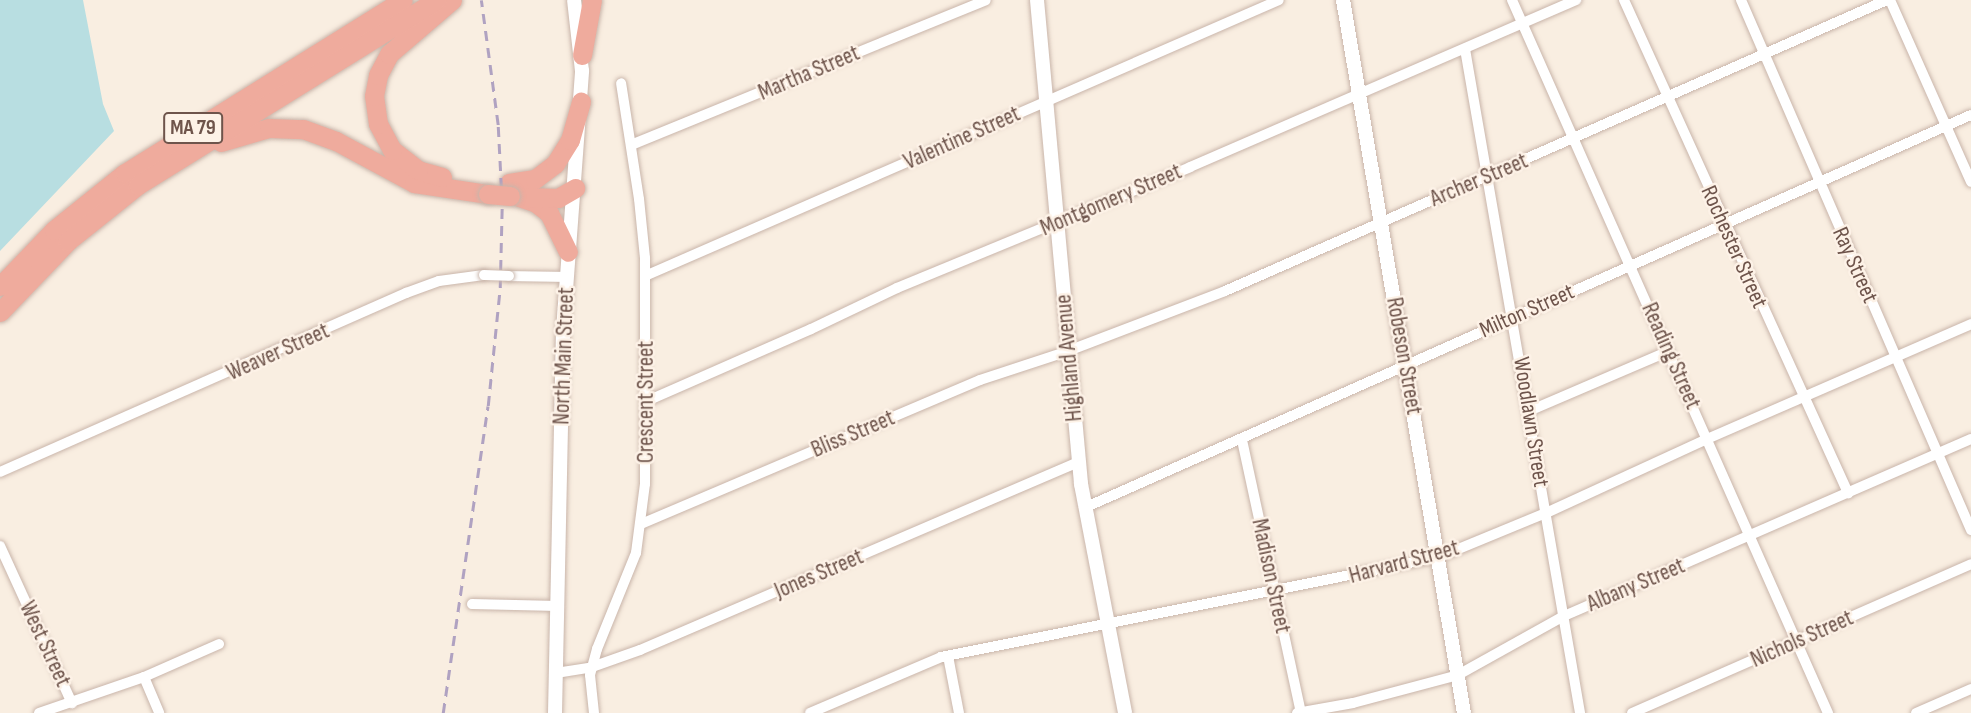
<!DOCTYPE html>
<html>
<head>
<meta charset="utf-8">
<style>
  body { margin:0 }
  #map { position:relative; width:1971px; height:713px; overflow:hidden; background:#f9eee1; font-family:"Sofia Sans Condensed",sans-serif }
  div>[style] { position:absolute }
  .water>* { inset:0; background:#b8dee1 }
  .roads { filter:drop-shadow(0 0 2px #c9b5aa) drop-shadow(0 0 2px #c9b5aa) }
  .street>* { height:10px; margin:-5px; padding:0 5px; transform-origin:5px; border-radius:5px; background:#fff }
  .secondary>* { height:14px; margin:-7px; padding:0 7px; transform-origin:7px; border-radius:7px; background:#fff }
  .highway>* { height:19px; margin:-9.5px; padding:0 9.5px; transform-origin:9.5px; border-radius:9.5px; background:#efab9d }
  .rail>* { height:2.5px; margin-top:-1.25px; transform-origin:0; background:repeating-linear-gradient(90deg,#b0a2c1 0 10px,transparent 0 17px) }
  .bridges { filter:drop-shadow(0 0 2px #c9b5aa) drop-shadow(0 0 2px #c9b5aa) }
  .street-bridge>* { height:10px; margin:-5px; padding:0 5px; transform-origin:5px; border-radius:5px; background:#fff }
  .highway-bridge>* { height:19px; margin:-9.5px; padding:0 9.5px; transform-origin:9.5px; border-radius:9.5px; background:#efab9d }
  span { translate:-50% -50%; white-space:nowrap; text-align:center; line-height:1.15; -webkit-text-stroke:5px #fdf2e7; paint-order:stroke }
  .shield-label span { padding:2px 5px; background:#fdf2e7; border:2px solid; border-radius:5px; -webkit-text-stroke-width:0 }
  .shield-label { font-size:21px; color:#6e544b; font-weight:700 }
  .street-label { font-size:23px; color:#6e544b }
</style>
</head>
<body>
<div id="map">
  <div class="water">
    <i style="clip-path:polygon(0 0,83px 0,103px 104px,114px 131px,0 251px)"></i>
  </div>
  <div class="roads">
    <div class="street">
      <i style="left:1512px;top:0;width:780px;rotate:66.1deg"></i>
      <i style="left:1624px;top:0;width:542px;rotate:65.56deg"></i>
      <i style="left:1741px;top:0;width:578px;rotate:66.54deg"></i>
      <i style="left:1890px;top:0;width:199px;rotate:66deg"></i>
      <i style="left:1465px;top:49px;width:674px;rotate:80.17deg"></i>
      <i style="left:631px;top:145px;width:383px;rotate:-22.2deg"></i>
      <i style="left:509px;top:276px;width:57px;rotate:1deg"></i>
      <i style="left:645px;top:276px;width:691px;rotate:-23.52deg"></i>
      <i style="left:647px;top:401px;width:179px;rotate:-23.7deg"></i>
      <i style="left:811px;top:329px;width:95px;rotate:-25.5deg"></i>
      <i style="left:897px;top:288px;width:317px;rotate:-22.4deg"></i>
      <i style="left:1190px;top:167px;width:421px;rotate:-23.4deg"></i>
      <i style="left:1529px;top:411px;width:152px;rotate:-23.2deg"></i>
      <i style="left:1242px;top:440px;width:279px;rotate:77.8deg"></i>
      <i style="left:0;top:472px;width:444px;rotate:-23.8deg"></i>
      <i style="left:406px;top:293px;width:35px;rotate:-20deg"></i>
      <i style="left:439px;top:281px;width:45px;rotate:-7.6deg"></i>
      <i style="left:1084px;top:508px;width:970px;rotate:-23.9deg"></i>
      <i style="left:641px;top:524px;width:368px;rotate:-23deg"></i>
      <i style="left:980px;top:380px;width:93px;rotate:-18.2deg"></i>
      <i style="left:1068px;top:351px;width:168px;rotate:-20.9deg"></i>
      <i style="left:1225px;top:291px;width:723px;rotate:-23.73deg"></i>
      <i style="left:0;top:546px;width:173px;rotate:65.4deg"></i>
      <i style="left:472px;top:604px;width:86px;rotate:1.3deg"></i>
      <i style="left:948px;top:656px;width:58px;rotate:79.1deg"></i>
      <i style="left:556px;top:673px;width:36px;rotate:-9deg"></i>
      <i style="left:592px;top:667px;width:51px;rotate:-19.5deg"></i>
      <i style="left:640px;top:650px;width:478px;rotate:-23.2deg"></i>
      <i style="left:144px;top:677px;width:39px;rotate:67deg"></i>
      <i style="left:39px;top:713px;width:111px;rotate:-18.9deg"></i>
      <i style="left:144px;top:677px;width:82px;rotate:-23.7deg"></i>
      <i style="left:594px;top:713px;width:38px;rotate:-96deg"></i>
      <i style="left:590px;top:675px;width:27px;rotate:-75deg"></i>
      <i style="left:597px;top:649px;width:104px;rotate:-67.9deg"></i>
      <i style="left:636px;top:553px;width:70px;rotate:-82.6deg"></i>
      <i style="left:645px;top:484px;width:226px;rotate:-90deg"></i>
      <i style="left:645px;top:258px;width:59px;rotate:-95.8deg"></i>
      <i style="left:639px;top:199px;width:117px;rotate:-98.8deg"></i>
      <i style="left:810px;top:713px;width:142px;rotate:-23.1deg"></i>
      <i style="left:941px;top:657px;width:508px;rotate:-11.35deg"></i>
      <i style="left:1439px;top:557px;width:116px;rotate:-22.4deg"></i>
      <i style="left:1546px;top:513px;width:177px;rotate:-24.7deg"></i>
      <i style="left:1707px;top:439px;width:288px;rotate:-23.5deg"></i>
      <i style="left:1297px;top:713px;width:57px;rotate:-10.1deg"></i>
      <i style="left:1353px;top:703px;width:109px;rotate:-14.9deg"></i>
      <i style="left:1458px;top:675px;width:121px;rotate:-29.1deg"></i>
      <i style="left:1564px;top:616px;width:444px;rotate:-23.5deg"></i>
      <i style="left:1632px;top:713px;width:370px;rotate:-23.7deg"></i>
      <i style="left:1916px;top:713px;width:60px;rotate:-23.6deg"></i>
    </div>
    <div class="secondary">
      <i style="left:1037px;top:0;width:486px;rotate:84.8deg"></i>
      <i style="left:1081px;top:484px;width:233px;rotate:79.1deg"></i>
      <i style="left:1343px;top:0;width:723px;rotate:80.37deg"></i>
      <i style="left:555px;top:713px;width:382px;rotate:-88.8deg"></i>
      <i style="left:563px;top:331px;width:261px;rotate:-85.8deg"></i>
      <i style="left:582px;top:71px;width:71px;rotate:-96.4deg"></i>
    </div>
    <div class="highway">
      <i style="left:582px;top:55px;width:56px;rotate:-79.7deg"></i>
      <i style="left:221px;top:142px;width:50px;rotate:-16.3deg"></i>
      <i style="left:269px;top:128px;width:34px;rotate:2deg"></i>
      <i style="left:303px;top:129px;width:35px;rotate:20deg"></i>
      <i style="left:336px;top:141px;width:89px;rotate:28.3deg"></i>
      <i style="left:414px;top:183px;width:75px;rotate:8.5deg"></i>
      <i style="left:442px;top:177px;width:25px;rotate:-164deg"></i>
      <i style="left:418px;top:170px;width:33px;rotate:-142deg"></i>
      <i style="left:392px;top:150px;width:30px;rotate:-118deg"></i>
      <i style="left:378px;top:124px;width:28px;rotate:-98deg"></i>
      <i style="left:374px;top:96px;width:21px;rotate:-79deg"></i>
      <i style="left:378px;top:75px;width:24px;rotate:-62deg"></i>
      <i style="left:389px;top:54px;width:83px;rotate:-40.6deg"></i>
      <i style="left:509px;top:183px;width:26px;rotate:-9deg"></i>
      <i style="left:535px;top:179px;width:25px;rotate:-37deg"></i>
      <i style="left:555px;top:164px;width:28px;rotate:-58deg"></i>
      <i style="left:570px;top:140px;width:40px;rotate:-74deg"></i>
      <i style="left:519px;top:197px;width:18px;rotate:19deg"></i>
      <i style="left:536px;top:203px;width:16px;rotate:38deg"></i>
      <i style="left:549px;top:213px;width:43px;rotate:64deg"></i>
      <i style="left:529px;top:197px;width:29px;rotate:2deg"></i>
      <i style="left:558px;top:198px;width:20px;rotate:-30deg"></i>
      <i style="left:0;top:286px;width:78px;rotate:-46deg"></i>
      <i style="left:54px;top:230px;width:91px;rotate:-38.8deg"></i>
      <i style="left:125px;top:173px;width:327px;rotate:-31.9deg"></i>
      <i style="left:0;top:312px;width:98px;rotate:-46.2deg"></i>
      <i style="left:68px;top:241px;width:90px;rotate:-38.7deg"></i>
      <i style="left:138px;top:185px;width:351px;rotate:-31.8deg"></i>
    </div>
  </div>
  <div class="rail">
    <i style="left:443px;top:713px;width:310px;rotate:-81.7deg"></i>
    <i style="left:488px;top:406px;width:120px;rotate:-84.2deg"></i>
    <i style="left:500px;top:287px;width:82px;rotate:-88.6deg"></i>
    <i style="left:502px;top:205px;width:80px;rotate:-92.9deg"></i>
    <i style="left:498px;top:125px;width:126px;rotate:-97.7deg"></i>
  </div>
  <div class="bridges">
    <div class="street-bridge">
      <i style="left:484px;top:275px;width:25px;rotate:2deg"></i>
    </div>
    <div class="highway-bridge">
      <i style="left:488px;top:194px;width:22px;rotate:5deg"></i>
    </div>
  </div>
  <div class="shield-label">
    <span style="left:193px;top:128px">MA 79</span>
  </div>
  <div class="street-label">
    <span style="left:809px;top:73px;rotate:-23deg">Martha Street</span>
    <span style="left:962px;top:138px;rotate:-24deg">Valentine Street</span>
    <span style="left:1479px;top:180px;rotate:-23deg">Archer Street</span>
    <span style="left:1111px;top:200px;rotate:-23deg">Montgomery Street</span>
    <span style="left:1734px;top:247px;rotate:66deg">Rochester Street</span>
    <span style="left:1855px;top:265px;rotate:66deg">Ray Street</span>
    <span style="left:1527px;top:311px;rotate:-24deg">Milton Street</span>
    <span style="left:278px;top:352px;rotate:-24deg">Weaver Street</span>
    <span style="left:564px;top:356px;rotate:-88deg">North Main Street</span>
    <span style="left:1404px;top:356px;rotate:80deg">Robeson Street</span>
    <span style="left:1671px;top:356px;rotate:66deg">Reading Street</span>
    <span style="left:1069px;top:358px;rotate:-95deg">Highland Avenue</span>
    <span style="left:646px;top:402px;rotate:-90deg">Crescent Street</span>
    <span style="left:1531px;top:422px;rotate:81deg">Woodlawn Street</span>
    <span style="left:853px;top:434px;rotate:-23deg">Bliss Street</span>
    <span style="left:1404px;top:562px;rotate:-15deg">Harvard Street</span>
    <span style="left:819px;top:574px;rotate:-23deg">Jones Street</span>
    <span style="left:1271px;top:576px;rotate:78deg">Madison Street</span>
    <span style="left:1636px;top:585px;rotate:-23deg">Albany Street</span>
    <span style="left:1802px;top:639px;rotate:-24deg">Nichols Street</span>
    <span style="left:45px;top:644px;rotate:65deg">West Street</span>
  </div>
</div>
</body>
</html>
